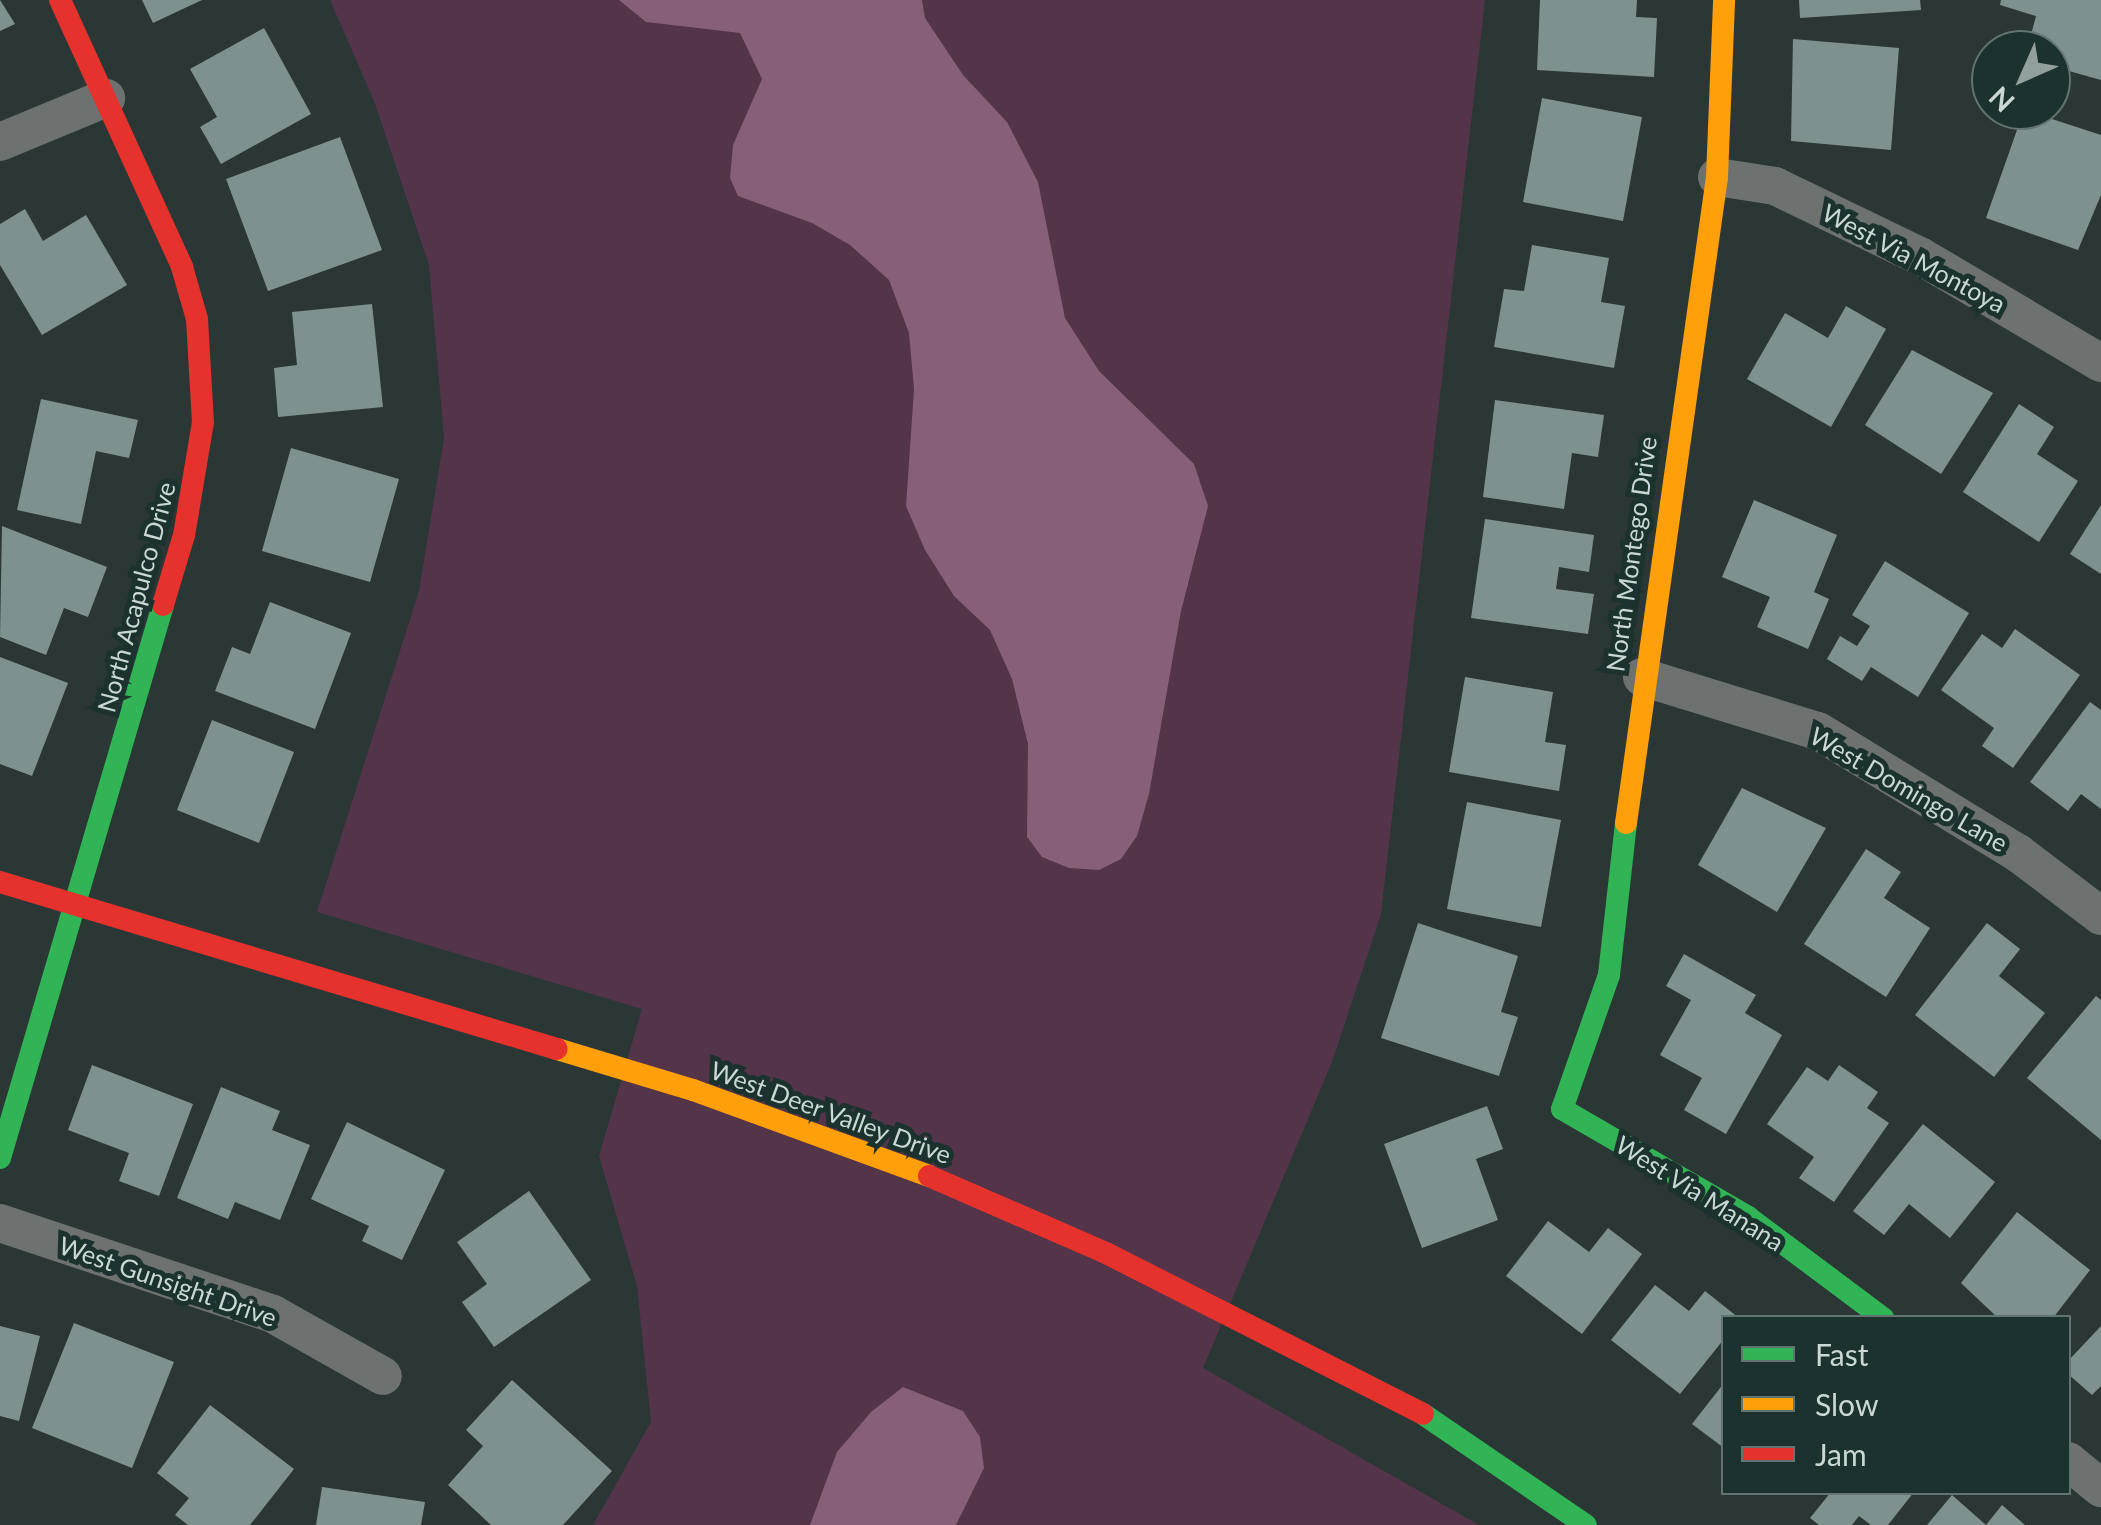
<!DOCTYPE html>
<html>
<head>
<meta charset="utf-8">
<style>
  body { margin:0 }
  #map { position:relative; width:2101px; height:1525px; overflow:hidden; background:#2a3735; font-family:Lato,sans-serif }
  div>[style] { position:absolute }
  .green>* { inset:0; background:#533449 }
  .water>* { inset:0; background:#865f78 }
  .building>* { inset:0; background:#7f918e }
  .street>* { height:38px; margin:-19px; padding:0 19px; transform-origin:19px; border-radius:19px; background:#6d7271 }
  .fast>* { height:22px; margin:-11px; padding:0 11px; transform-origin:11px; border-radius:11px; background:#30b455 }
  .slow>* { height:22px; margin:-11px; padding:0 11px; transform-origin:11px; border-radius:11px; background:#ff9f0a }
  .jam>* { height:22px; margin:-11px; padding:0 11px; transform-origin:11px; border-radius:11px; background:#e5322d }
  span { translate:-50% -50%; white-space:nowrap; text-align:center; line-height:1.15; -webkit-text-stroke:10px #1b322e; paint-order:stroke }
  .street-label { font-size:25px; color:#cad8d5 }
  .legend { position:absolute; left:1721px; top:1315px; width:350px; height:180px; box-sizing:border-box; background:#1b322e; border:2px solid #617471; margin:0; padding:12px 18px; list-style:none; font-size:30px; color:#cad8d5 }
  .legend li { display:flex; align-items:center; gap:20px; height:50px }
  .legend b { width:50px; border:2px solid #617471 }
  .north { position:absolute; left:1971px; top:30px; width:100px; height:100px; box-sizing:border-box; background:#1b322e; border:2px solid #617471; border-radius:50%; rotate:225deg; font-size:28px; font-weight:700; line-height:40px; text-align:center; color:#cad8d5 }
  .north::after { content:''; display:block; margin:auto; width:35px; height:45px; background:#92a09d; clip-path:polygon(50% 0,100% 100%,50% 72%,0 100%) }
</style>
</head>
<body>
<div id="map">
  <div class="green">
    <i style="clip-path:polygon(330px 0,1485px 0,1381px 914px,1332px 1062px,1203px 1368px,1479px 1525px,593px 1525px,651px 1422px,637px 1286px,599px 1156px,642px 1009px,317px 912px,419px 591px,444px 438px,429px 265px,374px 101px)"></i>
  </div>
  <div class="water">
    <i style="clip-path:polygon(619px 0,922px 0,925px 18px,963px 75px,1007px 122px,1038px 182px,1065px 318px,1099px 371px,1194px 464px,1208px 506px,1181px 611px,1149px 794px,1137px 836px,1121px 859px,1099px 870px,1069px 868px,1042px 857px,1027px 837px,1028px 744px,1012px 679px,990px 630px,954px 596px,925px 550px,906px 506px,914px 389px,909px 333px,889px 280px,850px 245px,812px 223px,738px 196px,730px 178px,733px 145px,762px 79px,740px 33px,646px 22px)"></i>
    <i style="clip-path:polygon(903px 1387px,963px 1411px,980px 1437px,984px 1468px,956px 1525px,810px 1525px,837px 1452px,871px 1412px)"></i>
  </div>
  <div class="building">
    <i style="clip-path:polygon(0 0,15px 24px,0 31px)"></i>
    <i style="clip-path:polygon(142px 0,202px 0,153px 23px)"></i>
    <i style="clip-path:polygon(1540px 0,1637px 0,1636px 17px,1657px 18px,1654px 77px,1537px 70px)"></i>
    <i style="clip-path:polygon(1799px 0,1920px 0,1921px 10px,1800px 18px)"></i>
    <i style="clip-path:polygon(2001px 0,2101px 0,2101px 80px,2051px 66px,2051px 50px,2027px 50px,2036px 16px,2000px 5px)"></i>
    <i style="clip-path:polygon(264px 28px,311px 114px,221px 164px,200px 127px,217px 117px,190px 69px)"></i>
    <i style="clip-path:polygon(1793px 39px,1899px 48px,1891px 150px,1791px 141px)"></i>
    <i style="clip-path:polygon(1542px 98px,1642px 117px,1623px 221px,1523px 202px)"></i>
    <i style="clip-path:polygon(2024px 110px,2101px 135px,2101px 195px,2078px 250px,1986px 218px)"></i>
    <i style="clip-path:polygon(340px 137px,382px 250px,268px 291px,226px 179px)"></i>
    <i style="clip-path:polygon(25px 209px,43px 241px,86px 215px,127px 285px,42px 335px,0 265px,0 224px)"></i>
    <i style="clip-path:polygon(1532px 245px,1609px 258px,1601px 302px,1625px 306px,1614px 368px,1494px 347px,1504px 289px,1524px 291px)"></i>
    <i style="clip-path:polygon(372px 304px,383px 407px,278px 417px,274px 368px,297px 365px,292px 312px)"></i>
    <i style="clip-path:polygon(1846px 306px,1886px 329px,1831px 427px,1747px 379px,1785px 313px,1828px 338px)"></i>
    <i style="clip-path:polygon(1912px 350px,1993px 393px,1941px 474px,1865px 425px)"></i>
    <i style="clip-path:polygon(41px 399px,138px 420px,129px 458px,96px 451px,81px 524px,17px 510px)"></i>
    <i style="clip-path:polygon(1495px 400px,1604px 415px,1598px 457px,1572px 453px,1564px 509px,1483px 497px)"></i>
    <i style="clip-path:polygon(2019px 404px,2054px 427px,2037px 454px,2078px 481px,2039px 542px,1963px 492px)"></i>
    <i style="clip-path:polygon(291px 448px,399px 479px,370px 582px,262px 551px)"></i>
    <i style="clip-path:polygon(1754px 500px,1837px 535px,1814px 592px,1829px 599px,1808px 649px,1757px 627px,1770px 597px,1722px 577px)"></i>
    <i style="clip-path:polygon(2101px 505px,2101px 574px,2070px 554px)"></i>
    <i style="clip-path:polygon(1485px 519px,1594px 535px,1589px 572px,1559px 567px,1556px 589px,1594px 594px,1588px 634px,1471px 618px)"></i>
    <i style="clip-path:polygon(2px 526px,107px 567px,88px 617px,64px 608px,46px 655px,0 637px)"></i>
    <i style="clip-path:polygon(1885px 561px,1969px 613px,1918px 697px,1871px 667px,1862px 681px,1827px 659px,1840px 636px,1857px 646px,1870px 626px,1852px 615px)"></i>
    <i style="clip-path:polygon(270px 602px,351px 633px,315px 729px,215px 691px,232px 647px,250px 654px)"></i>
    <i style="clip-path:polygon(2015px 629px,2080px 675px,2013px 768px,1982px 746px,1994px 728px,1941px 690px,1982px 634px,2002px 648px)"></i>
    <i style="clip-path:polygon(0 657px,68px 683px,32px 776px,0 764px)"></i>
    <i style="clip-path:polygon(1465px 677px,1553px 692px,1545px 742px,1566px 745px,1559px 791px,1449px 772px)"></i>
    <i style="clip-path:polygon(2090px 702px,2101px 710px,2101px 809px,2081px 794px,2068px 811px,2030px 782px)"></i>
    <i style="clip-path:polygon(212px 720px,294px 752px,259px 843px,177px 810px)"></i>
    <i style="clip-path:polygon(1742px 788px,1826px 828px,1777px 912px,1698px 865px)"></i>
    <i style="clip-path:polygon(1467px 802px,1561px 820px,1541px 927px,1447px 909px)"></i>
    <i style="clip-path:polygon(1866px 849px,1901px 872px,1884px 898px,1930px 928px,1886px 997px,1804px 944px)"></i>
    <i style="clip-path:polygon(1418px 923px,1518px 956px,1501px 1012px,1518px 1017px,1499px 1076px,1381px 1038px)"></i>
    <i style="clip-path:polygon(1987px 923px,2020px 949px,1999px 976px,2045px 1013px,1994px 1077px,1915px 1015px)"></i>
    <i style="clip-path:polygon(1684px 954px,1756px 995px,1745px 1013px,1782px 1035px,1726px 1134px,1684px 1110px,1702px 1078px,1660px 1055px,1691px 1000px,1666px 986px)"></i>
    <i style="clip-path:polygon(2096px 996px,2101px 1000px,2101px 1140px,2027px 1078px)"></i>
    <i style="clip-path:polygon(92px 1065px,193px 1104px,159px 1196px,119px 1181px,129px 1153px,68px 1130px)"></i>
    <i style="clip-path:polygon(1839px 1065px,1878px 1092px,1867px 1108px,1889px 1123px,1834px 1202px,1799px 1178px,1814px 1157px,1767px 1124px,1807px 1067px,1828px 1081px)"></i>
    <i style="clip-path:polygon(221px 1087px,280px 1111px,272px 1130px,310px 1145px,280px 1220px,235px 1202px,228px 1219px,177px 1198px)"></i>
    <i style="clip-path:polygon(1487px 1106px,1503px 1149px,1476px 1159px,1498px 1220px,1422px 1248px,1384px 1144px)"></i>
    <i style="clip-path:polygon(347px 1122px,445px 1170px,402px 1260px,362px 1241px,369px 1226px,311px 1199px)"></i>
    <i style="clip-path:polygon(1923px 1124px,1995px 1182px,1950px 1238px,1909px 1204px,1884px 1235px,1853px 1211px)"></i>
    <i style="clip-path:polygon(529px 1191px,591px 1280px,494px 1347px,462px 1302px,487px 1284px,457px 1242px)"></i>
    <i style="clip-path:polygon(2017px 1212px,2090px 1270px,2053px 1318px,1998px 1318px,1961px 1283px)"></i>
    <i style="clip-path:polygon(1548px 1221px,1589px 1252px,1608px 1228px,1642px 1254px,1582px 1334px,1506px 1276px)"></i>
    <i style="clip-path:polygon(1655px 1285px,1689px 1311px,1705px 1291px,1739px 1318px,1724px 1318px,1724px 1339px,1680px 1394px,1611px 1340px)"></i>
    <i style="clip-path:polygon(74px 1323px,174px 1362px,132px 1468px,32px 1428px)"></i>
    <i style="clip-path:polygon(0 1326px,40px 1336px,19px 1421px,0 1416px)"></i>
    <i style="clip-path:polygon(2101px 1326px,2101px 1386px,2092px 1395px,2068px 1374px,2068px 1361px)"></i>
    <i style="clip-path:polygon(512px 1380px,612px 1471px,563px 1525px,491px 1525px,448px 1485px,483px 1446px,466px 1430px)"></i>
    <i style="clip-path:polygon(1724px 1383px,1724px 1448px,1692px 1424px)"></i>
    <i style="clip-path:polygon(210px 1405px,294px 1469px,250px 1525px,188px 1525px,175px 1515px,189px 1498px,157px 1473px)"></i>
    <i style="clip-path:polygon(322px 1487px,425px 1502px,421px 1525px,316px 1525px)"></i>
    <i style="clip-path:polygon(1831px 1492px,1914px 1492px,1888px 1525px,1871px 1525px,1859px 1516px,1852px 1525px,1819px 1525px,1810px 1518px)"></i>
    <i style="clip-path:polygon(1952px 1495px,1986px 1525px,2002px 1505px,2025px 1525px,1927px 1525px)"></i>
  </div>
  <div class="street">
    <i style="left:0;top:142px;width:115px;rotate:-22.5deg"></i>
    <i style="left:1717px;top:177px;width:59px;rotate:8.8deg"></i>
    <i style="left:1775px;top:186px;width:161px;rotate:25.8deg"></i>
    <i style="left:1920px;top:256px;width:210px;rotate:30.6deg"></i>
    <i style="left:1642px;top:677px;width:184px;rotate:17.1deg"></i>
    <i style="left:1818px;top:731px;width:234px;rotate:31.4deg"></i>
    <i style="left:2018px;top:853px;width:104px;rotate:37.2deg"></i>
    <i style="left:0;top:1223px;width:288px;rotate:18.4deg"></i>
    <i style="left:273px;top:1314px;width:126px;rotate:29.4deg"></i>
    <i style="left:2068px;top:1461px;width:43px;rotate:39.3deg"></i>
  </div>
  <div class="fast">
    <i style="left:1626px;top:823px;width:153px;rotate:96.4deg"></i>
    <i style="left:1609px;top:975px;width:142px;rotate:109.3deg"></i>
    <i style="left:1562px;top:1109px;width:215px;rotate:30.1deg"></i>
    <i style="left:1748px;top:1217px;width:169px;rotate:36.8deg"></i>
    <i style="left:0;top:1158px;width:577px;rotate:-73.58deg"></i>
    <i style="left:1423px;top:1414px;width:197px;rotate:34.3deg"></i>
  </div>
  <div class="slow">
    <i style="left:1626px;top:823px;width:652px;rotate:-81.98deg"></i>
    <i style="left:1717px;top:177px;width:177px;rotate:-87.7deg"></i>
    <i style="left:557px;top:1049px;width:142px;rotate:16.8deg"></i>
    <i style="left:693px;top:1090px;width:251px;rotate:20deg"></i>
  </div>
  <div class="jam">
    <i style="left:60px;top:0;width:294px;rotate:65.4deg"></i>
    <i style="left:182px;top:267px;width:54px;rotate:73.9deg"></i>
    <i style="left:197px;top:319px;width:103px;rotate:86.7deg"></i>
    <i style="left:203px;top:422px;width:115px;rotate:99.5deg"></i>
    <i style="left:184px;top:535px;width:73px;rotate:106.7deg"></i>
    <i style="left:0;top:882px;width:581px;rotate:16.69deg"></i>
    <i style="left:929px;top:1176px;width:195px;rotate:23.5deg"></i>
    <i style="left:1108px;top:1254px;width:353px;rotate:26.9deg"></i>
  </div>
  <div class="street-label">
    <span style="left:1914px;top:258px;rotate:28deg">West Via Montoya</span>
    <span style="left:1631px;top:554px;rotate:-82deg">North Montego Drive</span>
    <span style="left:136px;top:597px;rotate:-75deg">North Acapulco Drive</span>
    <span style="left:1909px;top:789px;rotate:30deg">West Domingo Lane</span>
    <span style="left:831px;top:1112px;rotate:20deg">West Deer Valley Drive</span>
    <span style="left:1700px;top:1193px;rotate:32deg">West Via Manana</span>
    <span style="left:168px;top:1281px;rotate:19deg">West Gunsight Drive</span>
  </div>
  <ul class="legend">
  <li><b style="height:12px;background:#30b455"></b>Fast</li>
  <li><b style="height:12px;background:#ff9f0a"></b>Slow</li>
  <li><b style="height:12px;background:#e5322d"></b>Jam</li>
  </ul>
  <div class="north">N</div>
</div>
</body>
</html>
